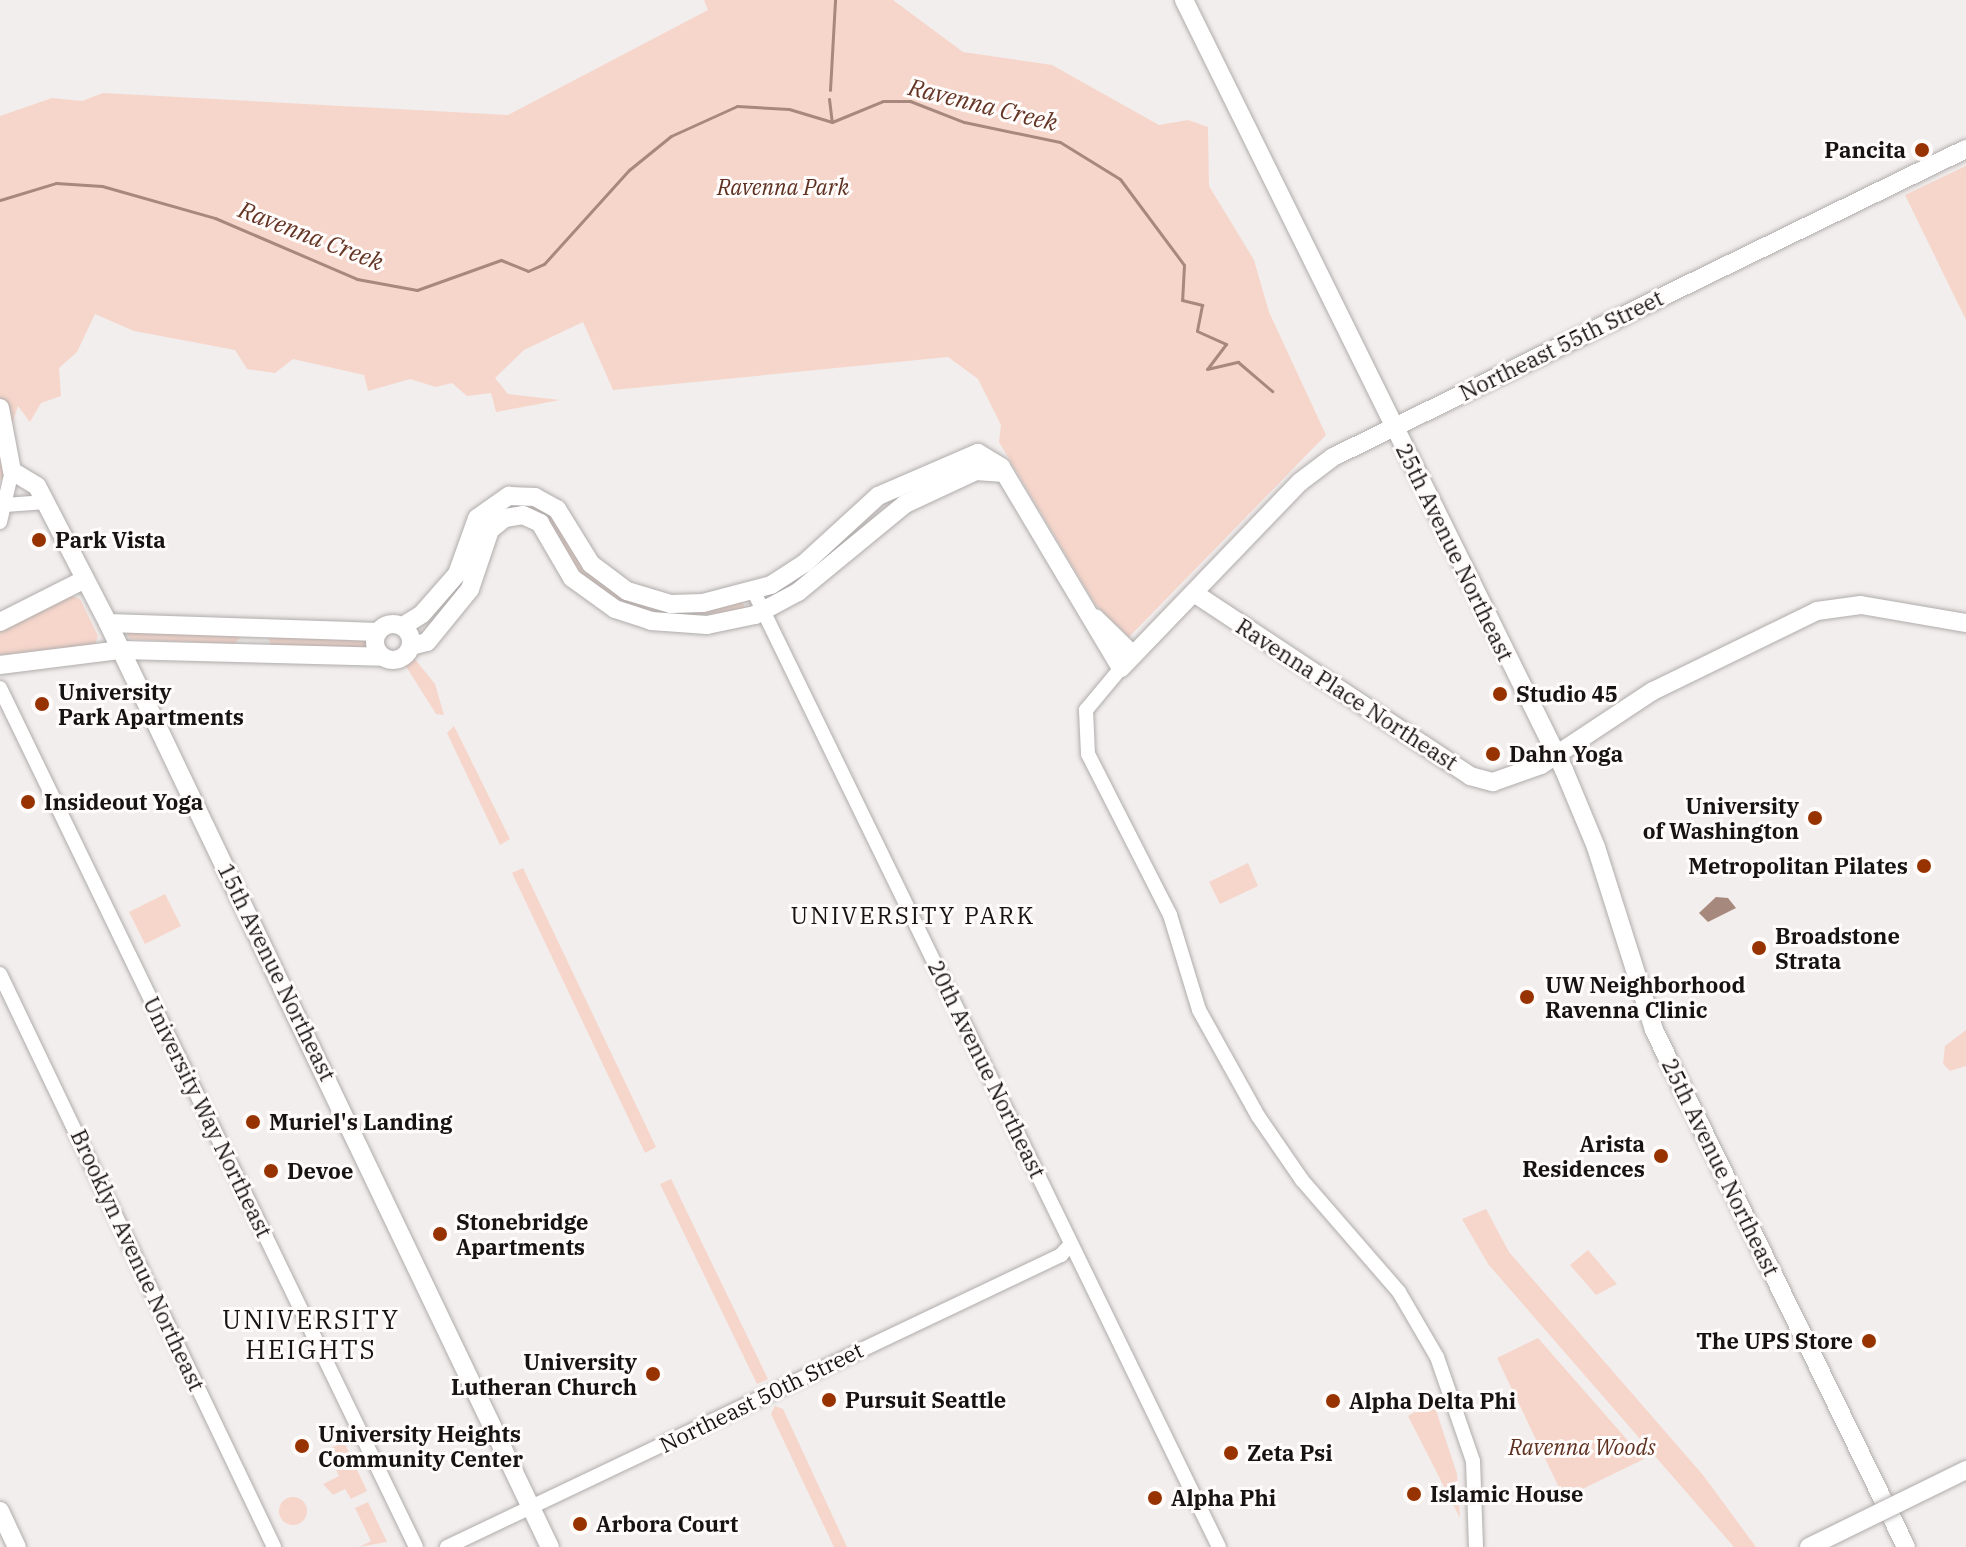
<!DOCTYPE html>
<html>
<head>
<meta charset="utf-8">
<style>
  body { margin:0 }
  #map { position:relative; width:1966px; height:1547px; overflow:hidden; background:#f2eeed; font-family:"IBM Plex Serif",serif }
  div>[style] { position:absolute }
  .green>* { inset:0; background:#f6d6cb }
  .round { border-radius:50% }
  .water>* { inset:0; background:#a7887d }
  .stream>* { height:3px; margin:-1.5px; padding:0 1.5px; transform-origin:1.5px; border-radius:1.5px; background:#a7887d }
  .roads { filter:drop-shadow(0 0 2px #b0acab) drop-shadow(0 0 2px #b0acab) }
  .minor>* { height:14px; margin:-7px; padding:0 7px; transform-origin:7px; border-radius:7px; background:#fff }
  .major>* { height:18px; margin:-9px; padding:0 9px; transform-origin:9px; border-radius:9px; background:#fff }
  .major>.ring { margin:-9px; padding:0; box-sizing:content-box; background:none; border:18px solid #fff; border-radius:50% }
  .bridges { filter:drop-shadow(0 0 2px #b0acab) drop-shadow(0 0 2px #b0acab) }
  .major-bridge>* { height:18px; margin:-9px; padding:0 9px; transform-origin:9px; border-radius:9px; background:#fff }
  .dots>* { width:22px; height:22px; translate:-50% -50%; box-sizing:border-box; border:4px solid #fffcfb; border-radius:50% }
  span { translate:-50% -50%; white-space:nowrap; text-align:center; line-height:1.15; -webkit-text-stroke:6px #fffcfb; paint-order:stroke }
  .poi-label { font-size:22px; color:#151413; font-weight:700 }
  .right { translate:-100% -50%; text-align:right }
  .left { translate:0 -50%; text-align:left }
  .park-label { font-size:22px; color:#5e3020; font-style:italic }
  .street-label { font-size:22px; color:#151413 }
  .water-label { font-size:24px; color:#643525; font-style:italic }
  .neighbourhood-label { font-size:24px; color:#151413; letter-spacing:2px }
  .quarter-label { font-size:26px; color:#151413; letter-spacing:2px }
</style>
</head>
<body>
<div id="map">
  <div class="green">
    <i style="clip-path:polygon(704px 0,893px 0,963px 52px,1052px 65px,1159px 125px,1188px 120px,1208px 127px,1209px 186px,1254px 260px,1269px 312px,1326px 435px,1129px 637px,1095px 604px,999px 442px,1001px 425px,978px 379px,948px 357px,613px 390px,583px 322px,524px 350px,495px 378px,508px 394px,560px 400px,496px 412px,491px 393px,467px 396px,452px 383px,436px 387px,410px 379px,368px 391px,364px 375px,293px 359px,275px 373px,247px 369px,235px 350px,134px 331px,95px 314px,77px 352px,59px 368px,61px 396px,41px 403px,30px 422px,18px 406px,9px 433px,12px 471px,0 480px,0 116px,52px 98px,82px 101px,103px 93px,508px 115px,708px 10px)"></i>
    <i style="clip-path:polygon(1966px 166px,1966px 320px,1905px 195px)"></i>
    <i style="clip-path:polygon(527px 505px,541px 505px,623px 595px,742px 601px,746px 611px,658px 618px,592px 590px)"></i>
    <i style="clip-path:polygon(70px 595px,80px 599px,98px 636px,95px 645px,0 655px,0 630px)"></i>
    <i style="clip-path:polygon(126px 629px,239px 634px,240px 638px,234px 644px,130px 639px)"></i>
    <i style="clip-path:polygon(268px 636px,370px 638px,369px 650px,271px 646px)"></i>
    <i style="clip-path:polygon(414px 658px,435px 684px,444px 715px,436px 714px,404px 663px)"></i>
    <i style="clip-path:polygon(454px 726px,510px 839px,500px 845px,447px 733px)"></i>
    <i style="clip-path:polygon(1248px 863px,1258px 886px,1220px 904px,1209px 882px)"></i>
    <i style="clip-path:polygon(523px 868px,656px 1147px,645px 1153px,512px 873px)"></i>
    <i style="clip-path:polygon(165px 894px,181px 926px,145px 944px,129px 912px)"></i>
    <i style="clip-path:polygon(1966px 1030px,1966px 1066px,1950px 1071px,1943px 1064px,1945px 1046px)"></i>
    <i style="clip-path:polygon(671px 1179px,768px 1379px,757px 1384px,660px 1184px)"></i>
    <i style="clip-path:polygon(1486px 1209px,1509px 1252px,1703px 1475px,1756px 1547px,1734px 1547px,1488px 1264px,1462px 1219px)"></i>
    <i style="clip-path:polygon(1588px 1250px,1617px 1284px,1596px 1295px,1570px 1265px)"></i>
    <i style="clip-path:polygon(1538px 1338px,1644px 1459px,1564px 1498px,1497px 1358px)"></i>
    <i style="clip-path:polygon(1433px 1401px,1457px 1474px,1460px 1518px,1408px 1416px)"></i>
    <i style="clip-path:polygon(775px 1406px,783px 1409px,847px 1547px,834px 1547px,771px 1414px)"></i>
    <i style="clip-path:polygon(344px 1442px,367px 1491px,351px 1499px,345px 1489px,333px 1495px,323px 1484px,339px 1476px,327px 1450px)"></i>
    <i class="round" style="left:279px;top:1497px;width:28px;height:28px"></i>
    <i style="clip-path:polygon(368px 1502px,387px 1542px,359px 1547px,371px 1541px,355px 1508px)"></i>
  </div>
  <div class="water">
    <i style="clip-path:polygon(1716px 897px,1728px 898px,1736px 908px,1708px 922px,1699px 913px)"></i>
  </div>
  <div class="stream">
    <i style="left:830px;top:90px;width:90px;rotate:-86.8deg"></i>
    <i style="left:829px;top:99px;width:23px;rotate:83deg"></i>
    <i style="left:0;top:200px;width:59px;rotate:-16.9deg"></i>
    <i style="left:56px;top:183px;width:46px;rotate:3.7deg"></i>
    <i style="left:102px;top:186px;width:117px;rotate:15.8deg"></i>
    <i style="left:215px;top:218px;width:155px;rotate:23.2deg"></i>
    <i style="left:357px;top:279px;width:61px;rotate:10.4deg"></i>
    <i style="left:417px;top:290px;width:89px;rotate:-19.7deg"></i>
    <i style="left:501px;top:260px;width:29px;rotate:22deg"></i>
    <i style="left:528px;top:271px;width:17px;rotate:-24deg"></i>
    <i style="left:544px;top:264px;width:127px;rotate:-47.9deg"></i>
    <i style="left:629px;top:170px;width:54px;rotate:-39deg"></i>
    <i style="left:671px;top:136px;width:72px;rotate:-24.4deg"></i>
    <i style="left:737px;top:106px;width:52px;rotate:3.3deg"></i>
    <i style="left:789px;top:109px;width:45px;rotate:16.8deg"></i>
    <i style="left:832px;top:122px;width:55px;rotate:-22.4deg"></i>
    <i style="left:883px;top:101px;width:27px"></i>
    <i style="left:910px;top:101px;width:58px;rotate:21.3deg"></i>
    <i style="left:964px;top:122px;width:98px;rotate:11.8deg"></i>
    <i style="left:1060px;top:142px;width:70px;rotate:31.7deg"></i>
    <i style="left:1120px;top:179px;width:107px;rotate:53.3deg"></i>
    <i style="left:1184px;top:265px;width:35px;rotate:93deg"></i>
    <i style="left:1182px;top:300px;width:21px;rotate:14deg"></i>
    <i style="left:1202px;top:305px;width:26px;rotate:101deg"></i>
    <i style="left:1197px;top:331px;width:32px;rotate:24deg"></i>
    <i style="left:1226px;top:344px;width:31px;rotate:127deg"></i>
    <i style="left:1207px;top:369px;width:32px;rotate:-13deg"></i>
    <i style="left:1238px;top:362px;width:45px;rotate:40.5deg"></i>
  </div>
  <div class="roads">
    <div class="minor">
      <i style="left:5px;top:505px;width:41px;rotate:-4.2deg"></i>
      <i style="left:0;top:522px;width:52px;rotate:-76.8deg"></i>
      <i style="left:754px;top:592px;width:1062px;rotate:64.04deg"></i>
      <i style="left:1121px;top:668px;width:55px;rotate:129.8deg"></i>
      <i style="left:1086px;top:710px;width:44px;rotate:87.4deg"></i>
      <i style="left:1088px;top:754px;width:181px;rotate:63deg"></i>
      <i style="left:1170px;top:915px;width:99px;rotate:73deg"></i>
      <i style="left:1199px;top:1010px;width:121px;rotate:60.9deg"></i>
      <i style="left:1258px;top:1116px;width:78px;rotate:55.5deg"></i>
      <i style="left:1302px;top:1180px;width:148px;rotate:49.1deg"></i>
      <i style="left:1399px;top:1292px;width:75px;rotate:59.7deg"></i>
      <i style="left:1437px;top:1357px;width:110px;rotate:70.9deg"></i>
      <i style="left:1473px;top:1461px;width:86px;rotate:88deg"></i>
      <i style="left:0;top:688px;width:954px;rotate:64.16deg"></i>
      <i style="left:0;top:974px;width:635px;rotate:64.44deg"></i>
      <i style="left:447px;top:1547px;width:680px;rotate:-25.43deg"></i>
      <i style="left:1061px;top:1255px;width:15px;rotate:-48deg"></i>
    </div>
    <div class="major">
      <i style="left:1184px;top:0;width:859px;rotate:63.73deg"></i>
      <i style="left:1564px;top:770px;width:83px;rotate:67.4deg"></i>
      <i style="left:1596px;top:847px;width:192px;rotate:72.4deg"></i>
      <i style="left:1654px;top:1030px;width:575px;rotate:64.01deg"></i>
      <i style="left:0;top:408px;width:64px;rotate:79.2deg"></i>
      <i style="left:12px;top:471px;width:29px;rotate:31deg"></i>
      <i style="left:37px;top:486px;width:154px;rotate:62.6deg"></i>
      <i style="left:108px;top:623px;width:1024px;rotate:64.44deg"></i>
      <i style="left:1194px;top:593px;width:331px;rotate:33.5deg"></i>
      <i style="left:1470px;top:776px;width:24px;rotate:15deg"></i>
      <i style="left:1493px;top:782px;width:51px;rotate:-19.5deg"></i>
      <i style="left:1541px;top:765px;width:134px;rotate:-33.5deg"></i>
      <i style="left:1653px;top:691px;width:182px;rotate:-26deg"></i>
      <i style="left:1817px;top:611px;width:44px;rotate:-7.8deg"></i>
      <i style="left:1861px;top:605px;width:107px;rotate:9.7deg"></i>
      <i style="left:1095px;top:618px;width:53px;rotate:44.2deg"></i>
      <i style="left:0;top:622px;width:95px;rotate:-26.8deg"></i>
      <i style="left:108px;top:623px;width:270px;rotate:1.9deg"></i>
      <i class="ring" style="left:375px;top:624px;width:18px;height:18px"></i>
      <i style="left:403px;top:626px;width:22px;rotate:-32deg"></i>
      <i style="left:422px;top:614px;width:53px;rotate:-48.8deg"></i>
      <i style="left:457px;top:574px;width:59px;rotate:-70.3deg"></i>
      <i style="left:477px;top:518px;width:39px;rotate:-35deg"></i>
      <i style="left:509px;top:496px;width:26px;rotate:2deg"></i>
      <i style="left:535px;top:497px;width:25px;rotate:29deg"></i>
      <i style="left:557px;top:509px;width:65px;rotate:58.3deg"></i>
      <i style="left:591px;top:564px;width:45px;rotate:36.9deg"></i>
      <i style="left:627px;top:591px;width:46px;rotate:16.5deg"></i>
      <i style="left:671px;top:604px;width:32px;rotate:-2deg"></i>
      <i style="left:703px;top:603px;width:70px;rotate:-14.8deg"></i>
      <i style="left:771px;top:585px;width:40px;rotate:-32.9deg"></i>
      <i style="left:805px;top:563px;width:99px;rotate:-42.5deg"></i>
      <i style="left:878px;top:496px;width:109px;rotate:-23.3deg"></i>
      <i style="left:978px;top:453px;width:27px;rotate:31deg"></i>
      <i style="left:1001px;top:467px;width:234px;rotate:59.2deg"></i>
      <i style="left:1121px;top:668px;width:258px;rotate:-46.1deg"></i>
      <i style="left:1300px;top:482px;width:41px;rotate:-37.1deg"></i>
      <i style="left:1333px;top:457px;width:704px;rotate:-25.95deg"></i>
      <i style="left:411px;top:646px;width:16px;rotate:-14deg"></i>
      <i style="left:427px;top:642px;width:68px;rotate:-50.9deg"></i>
      <i style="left:470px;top:589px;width:62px;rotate:-71.3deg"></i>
      <i style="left:490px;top:530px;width:19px;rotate:-39deg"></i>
      <i style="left:505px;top:518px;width:18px;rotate:-9deg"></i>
      <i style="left:523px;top:515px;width:19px;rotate:25deg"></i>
      <i style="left:540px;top:523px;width:64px;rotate:59.8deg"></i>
      <i style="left:572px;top:578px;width:53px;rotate:35.8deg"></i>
      <i style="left:615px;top:609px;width:38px;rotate:18deg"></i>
      <i style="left:651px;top:621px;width:56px;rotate:4.1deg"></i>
      <i style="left:707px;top:625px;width:49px;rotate:-11.8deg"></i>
      <i style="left:755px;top:615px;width:49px;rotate:-28.1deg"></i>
      <i style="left:798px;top:592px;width:139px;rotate:-39.4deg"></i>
      <i style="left:905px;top:504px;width:78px;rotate:-24.9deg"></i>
      <i style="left:976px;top:471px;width:28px;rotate:4deg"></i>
      <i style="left:0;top:665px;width:122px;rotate:-7.1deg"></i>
      <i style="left:121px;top:650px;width:262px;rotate:1.5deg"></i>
      <i style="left:0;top:1511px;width:40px;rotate:65deg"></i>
    </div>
  </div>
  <div class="bridges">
    <div class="major-bridge">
      <i style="left:1809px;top:1547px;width:175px;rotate:-26.1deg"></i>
    </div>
  </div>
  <div class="dots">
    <i style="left:1922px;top:150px;background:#973301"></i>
    <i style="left:39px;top:540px;background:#973301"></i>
    <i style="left:1500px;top:694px;background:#973301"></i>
    <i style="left:42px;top:704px;background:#973301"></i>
    <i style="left:1493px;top:754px;background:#973301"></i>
    <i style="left:28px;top:802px;background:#973301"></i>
    <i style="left:1815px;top:818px;background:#973301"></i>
    <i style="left:1924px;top:866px;background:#973301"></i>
    <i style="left:1759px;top:948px;background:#973301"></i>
    <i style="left:1527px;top:997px;background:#973301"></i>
    <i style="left:253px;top:1122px;background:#973301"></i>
    <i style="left:1661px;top:1156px;background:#973301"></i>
    <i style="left:271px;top:1171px;background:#973301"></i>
    <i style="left:440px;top:1234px;background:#973301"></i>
    <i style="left:1869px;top:1341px;background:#973301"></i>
    <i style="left:653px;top:1374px;background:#973301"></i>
    <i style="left:829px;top:1400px;background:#973301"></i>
    <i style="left:1333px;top:1401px;background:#973301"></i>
    <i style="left:302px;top:1446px;background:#973301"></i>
    <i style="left:1231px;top:1453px;background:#973301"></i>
    <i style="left:1414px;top:1494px;background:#973301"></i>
    <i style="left:1155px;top:1498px;background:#973301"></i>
    <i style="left:580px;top:1524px;background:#973301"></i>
  </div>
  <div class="poi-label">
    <span class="right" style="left:1906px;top:150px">Pancita</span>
    <span class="left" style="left:55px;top:540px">Park Vista</span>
    <span class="left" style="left:58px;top:704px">University<br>Park Apartments</span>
    <span class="left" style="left:1516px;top:694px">Studio 45</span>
    <span class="left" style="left:1509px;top:754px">Dahn Yoga</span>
    <span class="left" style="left:44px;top:802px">Insideout Yoga</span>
    <span class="right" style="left:1799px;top:818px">University<br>of Washington</span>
    <span class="right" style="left:1908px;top:866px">Metropolitan Pilates</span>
    <span class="left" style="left:1775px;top:948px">Broadstone<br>Strata</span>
    <span class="left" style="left:1545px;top:997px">UW Neighborhood<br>Ravenna Clinic</span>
    <span class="left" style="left:269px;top:1122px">Muriel's Landing</span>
    <span class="right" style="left:1645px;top:1156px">Arista<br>Residences</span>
    <span class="left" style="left:287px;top:1171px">Devoe</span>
    <span class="left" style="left:456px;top:1234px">Stonebridge<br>Apartments</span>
    <span class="right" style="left:1853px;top:1341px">The UPS Store</span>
    <span class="right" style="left:637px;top:1374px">University<br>Lutheran Church</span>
    <span class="left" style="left:845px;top:1400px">Pursuit Seattle</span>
    <span class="left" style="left:1349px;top:1401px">Alpha Delta Phi</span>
    <span class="left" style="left:318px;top:1446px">University Heights<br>Community Center</span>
    <span class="left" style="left:1247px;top:1453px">Zeta Psi</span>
    <span class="left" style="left:1430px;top:1494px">Islamic House</span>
    <span class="left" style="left:1171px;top:1498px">Alpha Phi</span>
    <span class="left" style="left:596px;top:1524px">Arbora Court</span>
  </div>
  <div class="park-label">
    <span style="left:783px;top:187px">Ravenna Park</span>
    <span style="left:1582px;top:1447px">Ravenna Woods</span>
  </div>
  <div class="street-label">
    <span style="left:1561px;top:345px;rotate:-26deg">Northeast 55th Street</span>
    <span style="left:1455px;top:552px;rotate:64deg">25th Avenue Northeast</span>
    <span style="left:1347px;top:694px;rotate:33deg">Ravenna Place Northeast</span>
    <span style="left:277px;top:972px;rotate:64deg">15th Avenue Northeast</span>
    <span style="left:987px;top:1069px;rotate:64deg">20th Avenue Northeast</span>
    <span style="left:208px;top:1117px;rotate:64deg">University Way Northeast</span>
    <span style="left:1721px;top:1167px;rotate:64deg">25th Avenue Northeast</span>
    <span style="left:138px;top:1260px;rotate:65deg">Brooklyn Avenue Northeast</span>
    <span style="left:761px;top:1397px;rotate:-26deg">Northeast 50th Street</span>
  </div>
  <div class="water-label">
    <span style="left:983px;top:105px;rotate:14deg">Ravenna Creek</span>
    <span style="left:311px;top:236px;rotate:21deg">Ravenna Creek</span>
  </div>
  <div class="neighbourhood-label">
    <span style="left:913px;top:916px">UNIVERSITY PARK</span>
  </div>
  <div class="quarter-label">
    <span style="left:311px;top:1335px">UNIVERSITY<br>HEIGHTS</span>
  </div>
</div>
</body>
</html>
